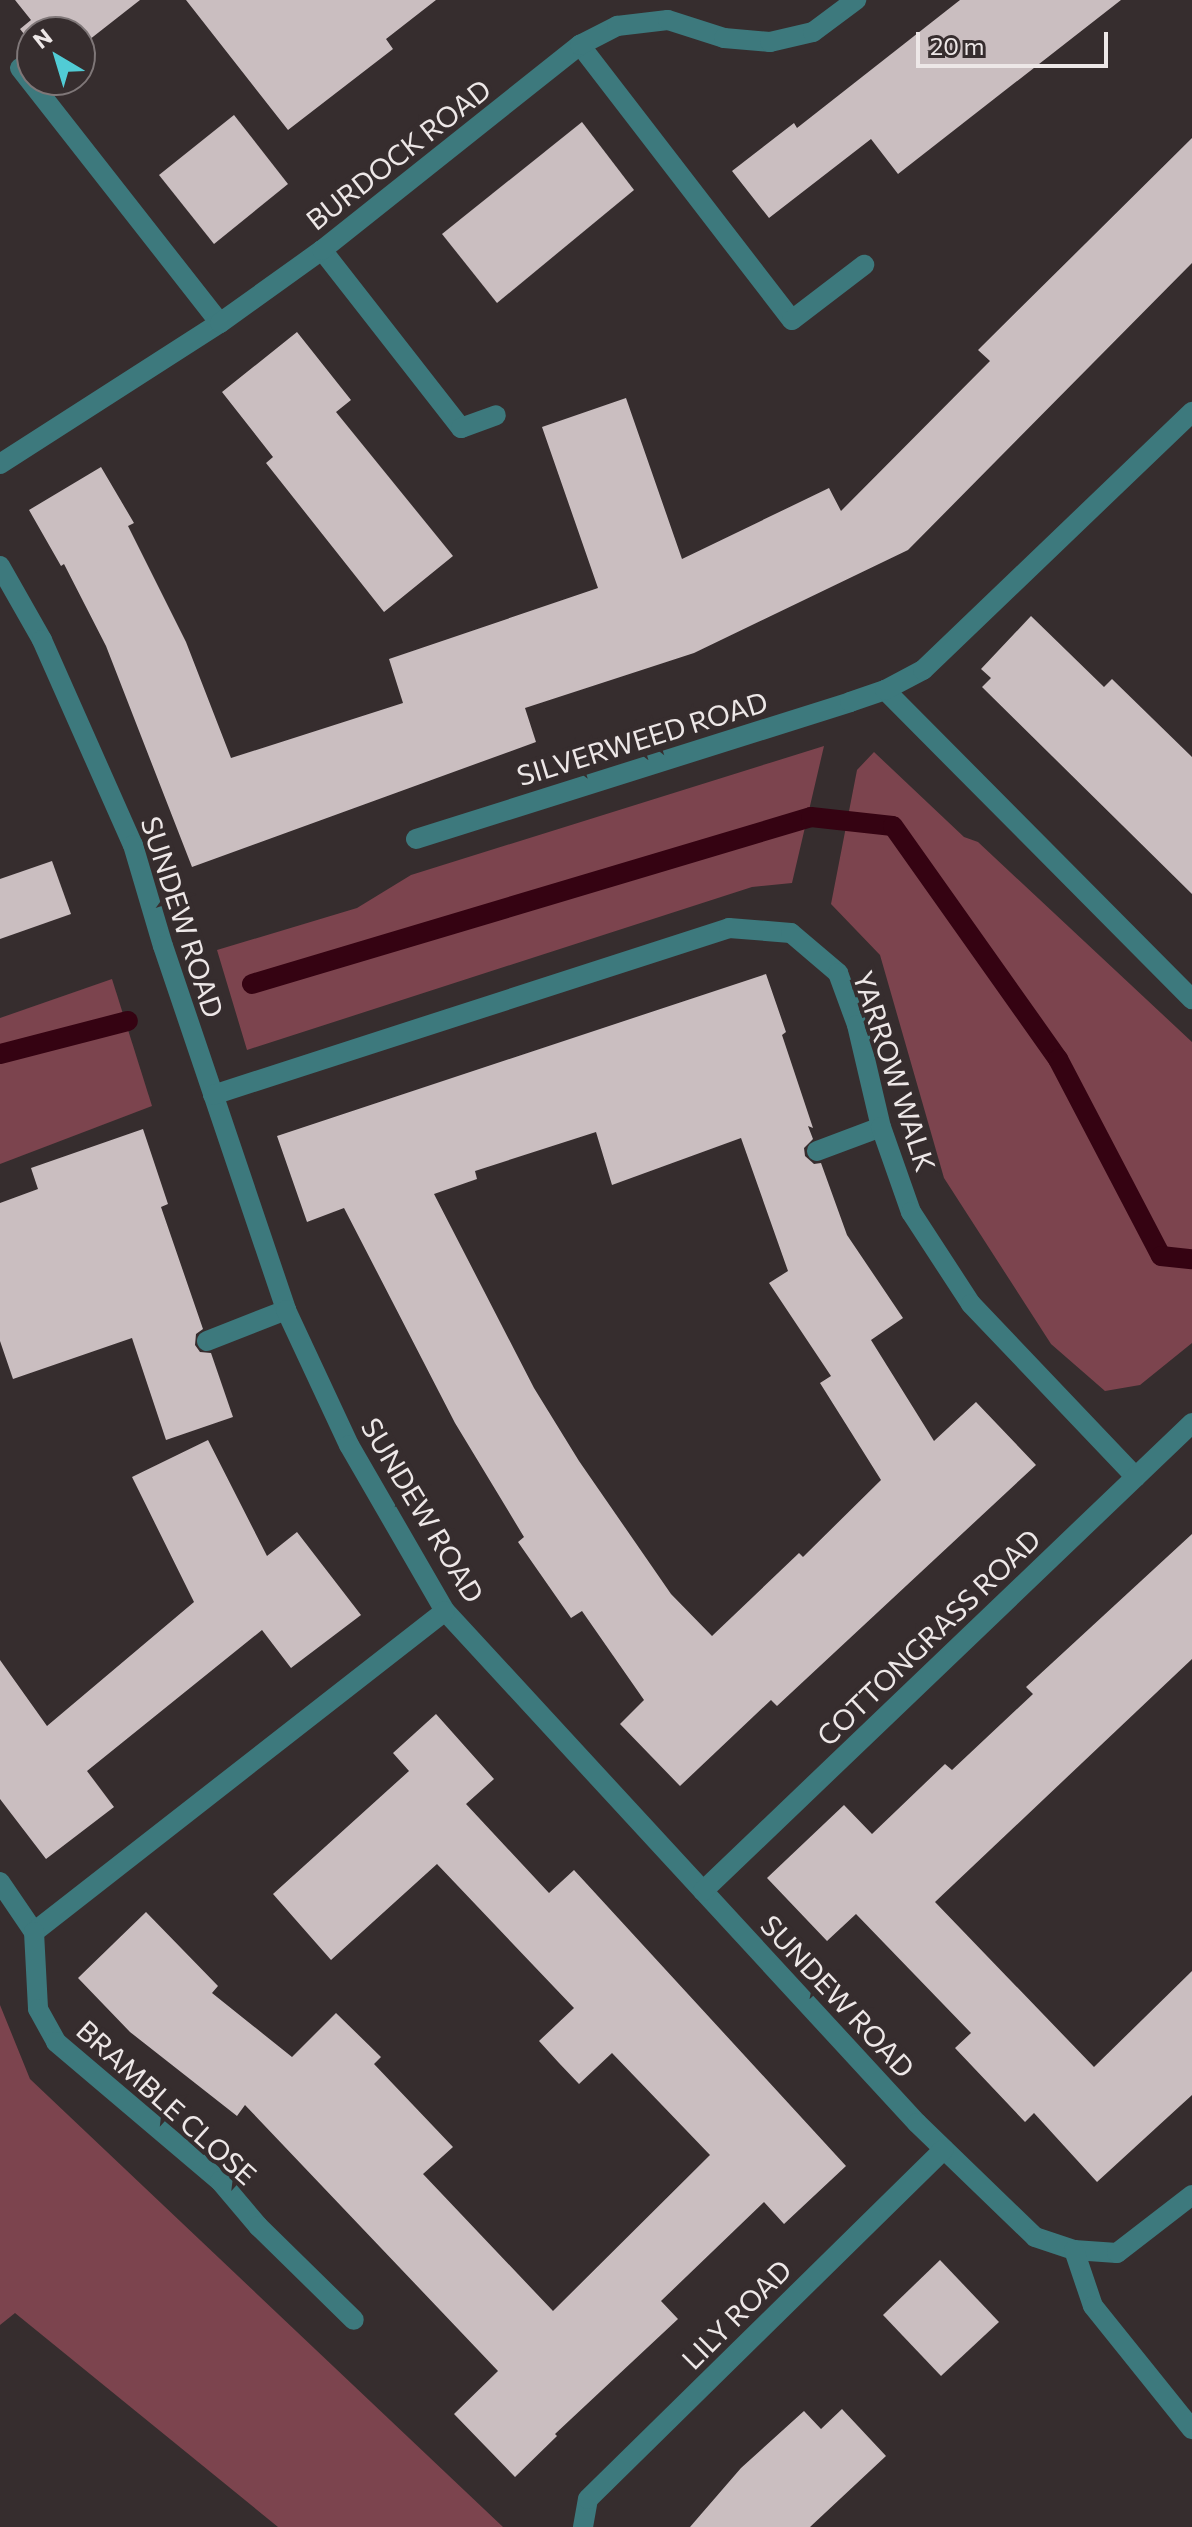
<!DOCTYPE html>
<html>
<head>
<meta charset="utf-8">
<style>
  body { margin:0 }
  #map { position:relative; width:1192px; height:2527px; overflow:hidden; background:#362d2e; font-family:Commissioner,sans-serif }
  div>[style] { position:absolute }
  .green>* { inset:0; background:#7c444e }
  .stream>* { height:20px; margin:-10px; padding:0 10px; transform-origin:10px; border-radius:10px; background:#350312 }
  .building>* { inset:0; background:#cabec0 }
  .lane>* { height:20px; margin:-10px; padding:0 10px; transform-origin:10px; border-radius:10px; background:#3d797d }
  .street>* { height:20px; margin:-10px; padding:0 10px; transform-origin:10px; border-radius:10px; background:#3d797d }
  span { translate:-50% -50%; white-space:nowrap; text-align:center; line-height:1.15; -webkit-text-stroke:8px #362d2e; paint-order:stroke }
  .street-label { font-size:28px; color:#ede7e7 }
  .north { position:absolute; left:16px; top:16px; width:80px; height:80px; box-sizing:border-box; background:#362d2e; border:2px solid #7f7778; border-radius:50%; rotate:322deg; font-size:22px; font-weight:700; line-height:32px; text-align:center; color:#ede7e7 }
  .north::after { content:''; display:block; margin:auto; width:28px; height:36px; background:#51ccd5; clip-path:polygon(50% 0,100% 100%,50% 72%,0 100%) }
  .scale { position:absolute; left:916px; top:32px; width:192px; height:36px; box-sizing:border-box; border:4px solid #ede7e7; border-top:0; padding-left:10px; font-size:24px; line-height:28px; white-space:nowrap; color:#ede7e7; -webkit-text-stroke:6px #362d2e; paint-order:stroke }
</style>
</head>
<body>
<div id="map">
  <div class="green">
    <i style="clip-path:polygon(824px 746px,792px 883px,752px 887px,247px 1050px,217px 950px,357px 908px,411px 875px)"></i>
    <i style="clip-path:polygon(874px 752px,964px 837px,978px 842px,1192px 1042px,1192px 1343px,1140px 1385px,1105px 1391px,1051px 1344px,944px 1178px,880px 955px,831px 904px,857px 770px)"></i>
    <i style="clip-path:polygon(112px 979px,152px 1106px,0 1164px,0 1018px)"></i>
    <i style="clip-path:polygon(0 2005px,30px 2079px,503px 2527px,278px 2527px,15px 2313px,0 2325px)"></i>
  </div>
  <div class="stream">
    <i style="left:252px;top:984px;width:583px;rotate:-16.63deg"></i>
    <i style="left:811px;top:817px;width:82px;rotate:6.3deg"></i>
    <i style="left:893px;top:826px;width:286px;rotate:54.7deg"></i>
    <i style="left:1058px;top:1059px;width:222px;rotate:62.4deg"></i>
    <i style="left:1161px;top:1256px;width:31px;rotate:6deg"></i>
    <i style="left:0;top:1054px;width:132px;rotate:-14.5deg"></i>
  </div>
  <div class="building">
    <i style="clip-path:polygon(15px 0,140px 0,80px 47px,80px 32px,32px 32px,32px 44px,20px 29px,31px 20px)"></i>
    <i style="clip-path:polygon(186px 0,436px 0,386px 39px,393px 49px,288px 130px)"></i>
    <i style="clip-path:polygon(960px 0,1121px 0,898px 174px,871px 139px,769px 218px,732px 171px,794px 123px,797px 128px)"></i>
    <i style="clip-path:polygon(234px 115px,288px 184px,214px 244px,159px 175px)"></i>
    <i style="clip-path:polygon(582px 122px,634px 190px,497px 303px,442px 234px)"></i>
    <i style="clip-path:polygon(1192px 138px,1192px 263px,908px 550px,694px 653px,525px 708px,536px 742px,192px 867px,106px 646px,64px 564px,61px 566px,29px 510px,101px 467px,134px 523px,128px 526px,186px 642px,231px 758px,403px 703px,389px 659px,598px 588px,542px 427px,626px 398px,682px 559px,829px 488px,841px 511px,990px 361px,978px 350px)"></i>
    <i style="clip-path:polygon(297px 332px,351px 400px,336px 412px,453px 556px,384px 612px,266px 463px,273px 457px,222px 392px)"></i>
    <i style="clip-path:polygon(1031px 616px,1104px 687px,1112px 679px,1192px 757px,1192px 894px,982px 687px,991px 678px,981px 669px)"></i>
    <i style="clip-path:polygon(52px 861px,71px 914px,0 939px,0 879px)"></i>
    <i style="clip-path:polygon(evenodd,766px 974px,786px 1032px,782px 1035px,813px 1128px,808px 1126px,813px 1139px,804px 1148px,805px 1156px,814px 1164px,821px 1163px,847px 1235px,903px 1318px,871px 1340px,934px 1441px,976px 1402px,1036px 1465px,777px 1706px,771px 1700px,680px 1786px,620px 1724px,644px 1700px,582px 1611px,571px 1618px,518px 1542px,524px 1537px,455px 1423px,344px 1208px,307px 1222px,277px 1136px,766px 974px,596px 1132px,612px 1185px,741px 1138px,788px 1271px,769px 1283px,831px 1376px,820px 1383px,881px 1480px,803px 1557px,799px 1553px,712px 1636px,671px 1594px,579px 1461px,534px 1388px,434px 1194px,477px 1179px,475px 1171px,596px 1132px)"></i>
    <i style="clip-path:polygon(143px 1129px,168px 1204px,161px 1207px,203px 1329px,196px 1334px,195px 1345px,200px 1352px,211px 1353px,233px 1417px,166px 1440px,132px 1338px,13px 1379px,0 1341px,0 1203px,38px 1189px,31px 1168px)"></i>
    <i style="clip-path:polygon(208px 1440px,267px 1556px,297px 1532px,361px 1615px,291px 1668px,262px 1630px,87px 1771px,114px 1807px,46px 1859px,0 1799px,0 1660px,47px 1726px,194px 1602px,132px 1477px)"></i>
    <i style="clip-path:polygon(1192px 1534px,1192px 1659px,935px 1902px,1094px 2067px,1192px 1971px,1192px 2095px,1097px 2182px,1034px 2113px,1025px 2122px,955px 2048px,971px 2033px,856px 1914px,827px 1941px,767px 1878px,844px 1805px,872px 1834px,945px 1764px,952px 1770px,1033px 1694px,1026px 1687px)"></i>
    <i style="clip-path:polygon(436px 1714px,494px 1779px,466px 1804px,549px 1893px,574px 1870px,846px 2166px,784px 2224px,764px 2202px,661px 2301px,678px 2319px,555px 2434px,557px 2436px,515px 2477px,454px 2414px,498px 2371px,245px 2105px,237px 2116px,130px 2032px,78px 1978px,146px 1912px,218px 1986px,212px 1993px,292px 2057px,336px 2013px,381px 2057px,374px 2064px,453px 2147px,423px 2174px,553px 2311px,710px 2155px,612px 2053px,579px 2084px,559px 2063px,539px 2041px,574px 2008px,437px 1864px,331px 1960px,273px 1894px,409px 1771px,393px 1753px)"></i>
    <i style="clip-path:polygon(940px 2260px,999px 2322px,941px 2376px,883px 2315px)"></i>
    <i style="clip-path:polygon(842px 2409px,886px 2456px,810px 2527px,690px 2527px,741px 2468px,804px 2411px,821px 2429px)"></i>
  </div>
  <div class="lane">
    <i style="left:580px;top:45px;width:347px;rotate:52.4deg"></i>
    <i style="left:792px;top:320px;width:91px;rotate:-37.4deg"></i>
    <i style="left:20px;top:68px;width:324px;rotate:51.9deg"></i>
    <i style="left:322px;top:250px;width:226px;rotate:52deg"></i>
    <i style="left:461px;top:428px;width:37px;rotate:-20deg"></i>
    <i style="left:817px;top:1151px;width:68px;rotate:-20.6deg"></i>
    <i style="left:207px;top:1341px;width:85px;rotate:-21.4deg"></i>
  </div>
  <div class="street">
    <i style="left:0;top:464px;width:261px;rotate:-32.7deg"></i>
    <i style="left:220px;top:323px;width:125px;rotate:-35.6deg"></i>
    <i style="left:322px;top:250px;width:330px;rotate:-38.5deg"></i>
    <i style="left:580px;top:45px;width:42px;rotate:-27.2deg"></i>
    <i style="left:617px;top:26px;width:51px;rotate:-6.7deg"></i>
    <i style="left:668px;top:20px;width:59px;rotate:17.8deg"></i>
    <i style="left:724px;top:38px;width:46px;rotate:5deg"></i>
    <i style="left:770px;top:42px;width:44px;rotate:-13.1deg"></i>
    <i style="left:813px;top:32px;width:54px;rotate:-36.7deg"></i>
    <i style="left:0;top:566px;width:85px;rotate:60.4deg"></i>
    <i style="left:42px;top:640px;width:224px;rotate:66.1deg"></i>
    <i style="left:133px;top:845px;width:105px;rotate:73.5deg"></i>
    <i style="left:163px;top:946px;width:384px;rotate:71.3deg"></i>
    <i style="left:286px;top:1310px;width:149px;rotate:65deg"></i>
    <i style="left:349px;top:1445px;width:192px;rotate:60deg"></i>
    <i style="left:445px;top:1611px;width:696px;rotate:47.33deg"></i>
    <i style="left:917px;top:2123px;width:164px;rotate:44deg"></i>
    <i style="left:1035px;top:2237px;width:41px;rotate:18.4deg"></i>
    <i style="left:1074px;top:2250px;width:43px;rotate:4deg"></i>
    <i style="left:1117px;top:2253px;width:95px;rotate:-37.7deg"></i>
    <i style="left:885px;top:690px;width:436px;rotate:45.2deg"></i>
    <i style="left:416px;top:839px;width:455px;rotate:-17.5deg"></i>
    <i style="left:850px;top:702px;width:37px;rotate:-19deg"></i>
    <i style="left:885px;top:690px;width:43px;rotate:-27.8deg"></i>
    <i style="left:923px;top:670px;width:373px;rotate:-43.8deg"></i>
    <i style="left:213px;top:1095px;width:542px;rotate:-17.93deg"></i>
    <i style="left:729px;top:928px;width:62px;rotate:4.6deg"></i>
    <i style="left:791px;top:933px;width:62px;rotate:40.4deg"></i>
    <i style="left:838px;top:973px;width:55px;rotate:69.9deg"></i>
    <i style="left:857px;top:1025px;width:105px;rotate:76.8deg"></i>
    <i style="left:881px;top:1127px;width:90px;rotate:70.6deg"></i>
    <i style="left:911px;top:1212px;width:110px;rotate:56.9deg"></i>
    <i style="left:971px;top:1304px;width:239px;rotate:46.4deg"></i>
    <i style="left:0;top:1882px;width:60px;rotate:55.8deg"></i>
    <i style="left:34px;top:1932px;width:521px;rotate:-37.99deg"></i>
    <i style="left:703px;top:1891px;width:677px;rotate:-43.74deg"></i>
    <i style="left:34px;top:1932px;width:77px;rotate:87deg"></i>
    <i style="left:38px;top:2009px;width:38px;rotate:61deg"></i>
    <i style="left:56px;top:2042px;width:215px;rotate:40.3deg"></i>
    <i style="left:220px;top:2181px;width:59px;rotate:49.8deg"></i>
    <i style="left:258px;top:2226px;width:134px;rotate:44.4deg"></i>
    <i style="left:1074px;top:2250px;width:59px;rotate:71.3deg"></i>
    <i style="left:1093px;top:2306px;width:158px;rotate:51.2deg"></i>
    <i style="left:583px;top:2527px;width:28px;rotate:-80deg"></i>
    <i style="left:588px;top:2499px;width:499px;rotate:-44.5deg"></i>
  </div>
  <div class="street-label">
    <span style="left:398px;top:154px;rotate:-38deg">BURDOCK ROAD</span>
    <span style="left:642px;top:738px;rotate:-17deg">SILVERWEED ROAD</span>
    <span style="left:183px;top:917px;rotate:72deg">SUNDEW ROAD</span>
    <span style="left:895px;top:1071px;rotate:72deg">YARROW WALK</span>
    <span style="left:423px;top:1510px;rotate:59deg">SUNDEW ROAD</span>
    <span style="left:928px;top:1637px;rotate:-44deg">COTTONGRASS ROAD</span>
    <span style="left:838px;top:1996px;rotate:47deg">SUNDEW ROAD</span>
    <span style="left:167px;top:2102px;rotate:42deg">BRAMBLE CLOSE</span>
    <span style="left:736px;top:2314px;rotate:-45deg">LILY ROAD</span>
  </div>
  <div class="north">N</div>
  <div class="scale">20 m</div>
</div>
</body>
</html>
